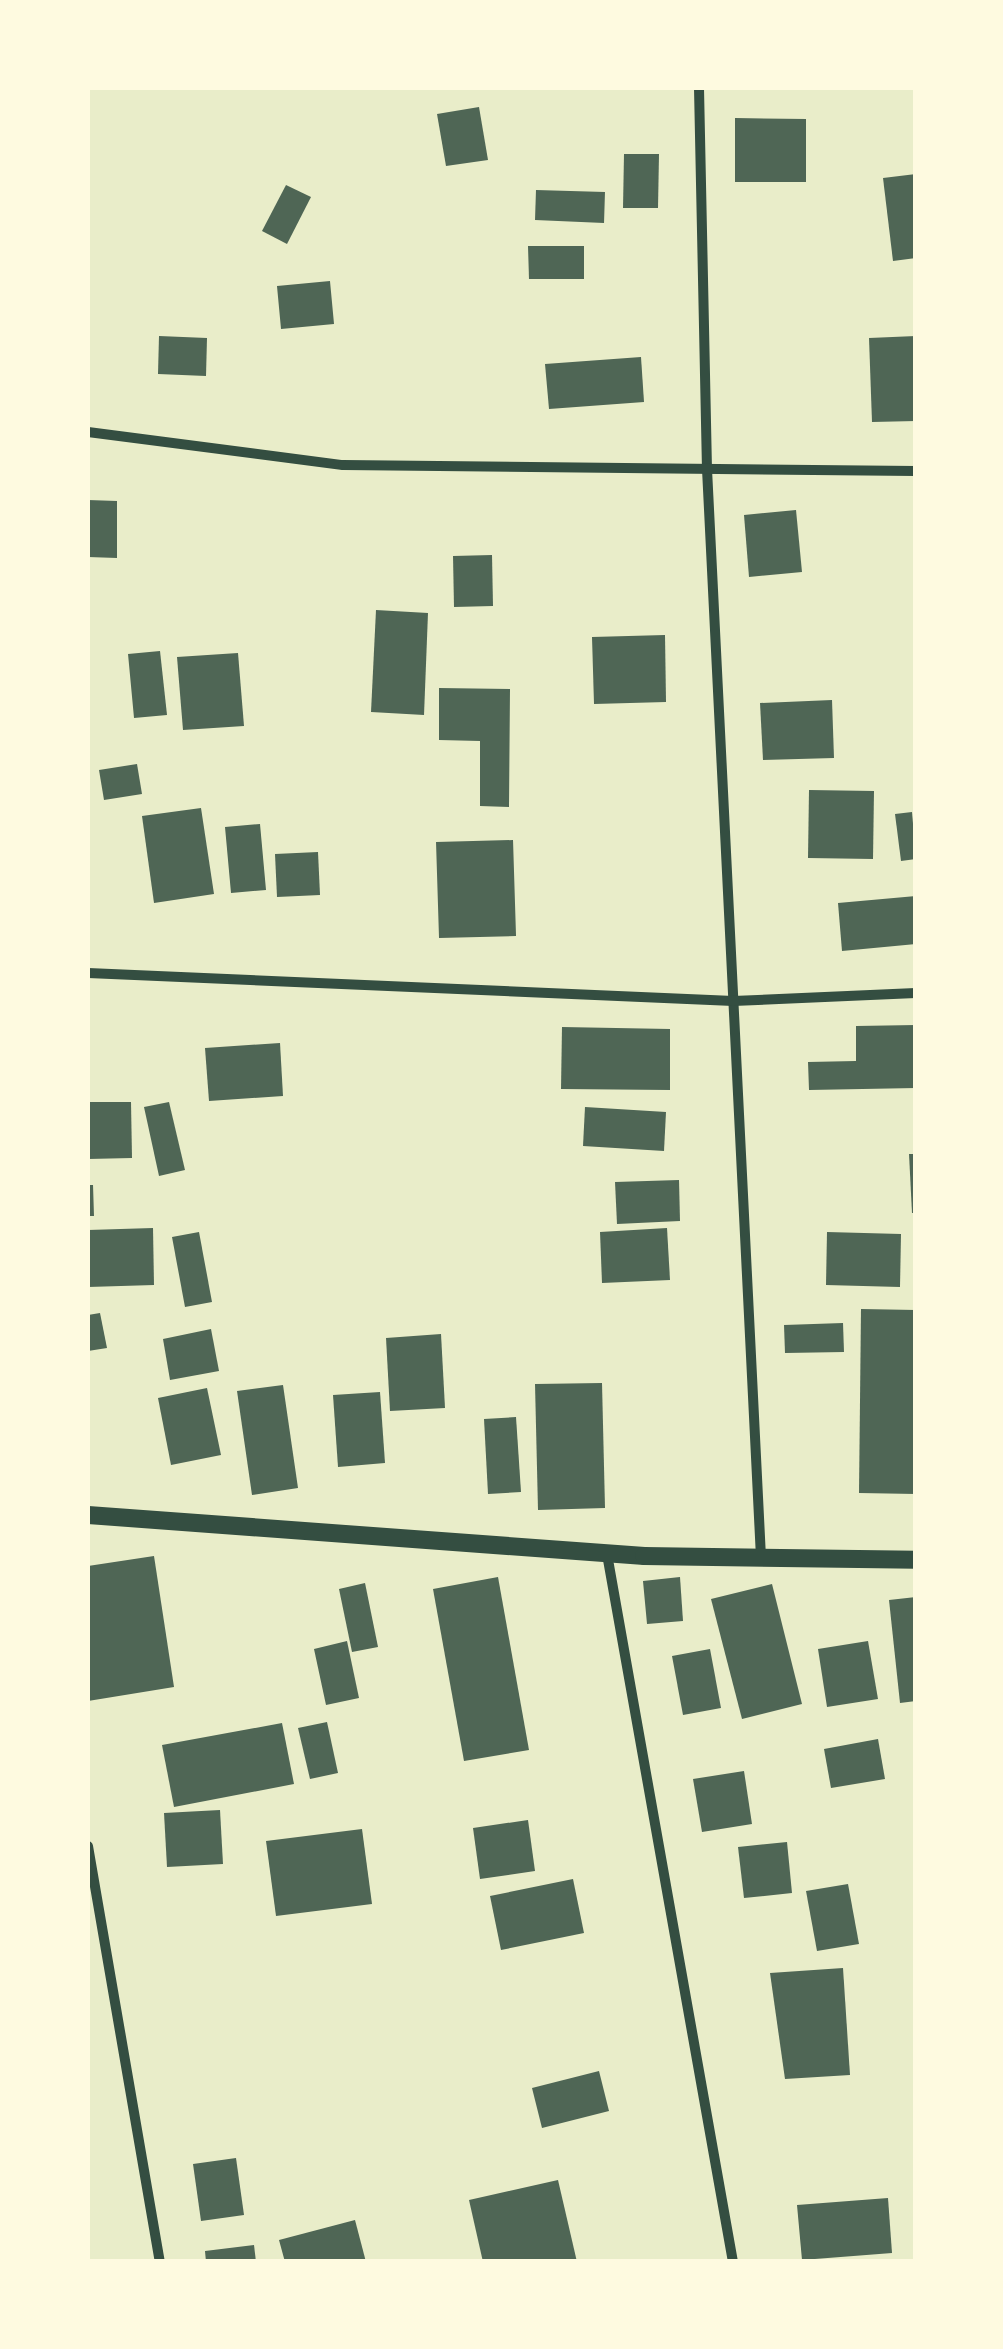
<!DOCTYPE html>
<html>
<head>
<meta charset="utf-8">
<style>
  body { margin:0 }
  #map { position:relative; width:1003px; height:2349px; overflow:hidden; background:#e9edc9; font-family:"Golos Text",sans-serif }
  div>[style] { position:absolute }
  .building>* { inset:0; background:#4f6655 }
  .minor>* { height:10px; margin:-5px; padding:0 5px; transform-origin:5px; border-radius:5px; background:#344e41 }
  .tertiary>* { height:18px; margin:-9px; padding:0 9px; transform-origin:9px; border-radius:9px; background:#344e41 }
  span { translate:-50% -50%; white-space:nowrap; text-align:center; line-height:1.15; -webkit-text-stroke:9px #fefae0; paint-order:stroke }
  .frame { position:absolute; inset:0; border:90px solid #fefae0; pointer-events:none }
</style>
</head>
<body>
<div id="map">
  <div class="building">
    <i style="clip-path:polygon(479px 107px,488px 160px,446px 166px,437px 114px)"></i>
    <i style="clip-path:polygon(735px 118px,806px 119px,806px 182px,735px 182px)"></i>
    <i style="clip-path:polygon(624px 154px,659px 154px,658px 208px,623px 208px)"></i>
    <i style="clip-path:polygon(916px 174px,916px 258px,893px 261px,883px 178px)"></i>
    <i style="clip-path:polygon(286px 185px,311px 197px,287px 244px,262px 231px)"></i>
    <i style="clip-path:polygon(536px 190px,605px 192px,604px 223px,535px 220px)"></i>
    <i style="clip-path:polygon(528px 246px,584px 246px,584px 279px,529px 279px)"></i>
    <i style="clip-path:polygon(330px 281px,334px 324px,281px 329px,277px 286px)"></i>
    <i style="clip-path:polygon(159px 336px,207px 338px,206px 376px,158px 374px)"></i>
    <i style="clip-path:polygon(916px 336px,916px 421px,872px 422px,869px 338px)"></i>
    <i style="clip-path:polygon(641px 357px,644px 402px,549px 409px,545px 364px)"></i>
    <i style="clip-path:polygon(88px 500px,117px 501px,117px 558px,88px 557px)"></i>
    <i style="clip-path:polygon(796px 510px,802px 572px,749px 577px,744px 515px)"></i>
    <i style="clip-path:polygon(492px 555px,493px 606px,454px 607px,453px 556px)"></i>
    <i style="clip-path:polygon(376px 610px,428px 613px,424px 715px,371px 712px)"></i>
    <i style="clip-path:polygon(665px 635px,666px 702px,594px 704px,592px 637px)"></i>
    <i style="clip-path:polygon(160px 651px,167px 715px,134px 718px,128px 654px)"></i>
    <i style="clip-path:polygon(238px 653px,244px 726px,183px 730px,177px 657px)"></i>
    <i style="clip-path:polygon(439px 688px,510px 689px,509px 807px,480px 806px,480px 741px,439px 740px)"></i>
    <i style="clip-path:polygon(832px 700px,834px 758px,763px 760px,760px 703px)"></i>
    <i style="clip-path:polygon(137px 764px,142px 794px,104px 800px,99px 770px)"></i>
    <i style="clip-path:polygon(809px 790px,874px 791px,873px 859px,808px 858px)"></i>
    <i style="clip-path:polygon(201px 808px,214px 894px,154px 903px,142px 816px)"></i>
    <i style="clip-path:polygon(912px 812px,916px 859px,901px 861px,895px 814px)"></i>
    <i style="clip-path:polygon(260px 824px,266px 890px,231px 893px,225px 827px)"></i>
    <i style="clip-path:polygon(513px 840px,516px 936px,439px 938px,436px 842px)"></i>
    <i style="clip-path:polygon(318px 852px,320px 895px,277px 897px,275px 854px)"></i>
    <i style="clip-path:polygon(916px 896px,916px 944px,842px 951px,838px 903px)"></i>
    <i style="clip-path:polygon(916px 1025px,916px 1088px,809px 1090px,808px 1062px,856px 1061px,856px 1026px)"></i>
    <i style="clip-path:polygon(562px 1027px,670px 1029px,670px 1090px,561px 1089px)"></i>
    <i style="clip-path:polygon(280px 1043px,283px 1096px,209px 1101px,205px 1048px)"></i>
    <i style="clip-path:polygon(88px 1102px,131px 1102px,132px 1158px,88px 1159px)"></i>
    <i style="clip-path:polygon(169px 1102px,185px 1170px,159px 1176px,144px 1107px)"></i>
    <i style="clip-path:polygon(585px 1107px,666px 1112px,664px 1151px,583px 1146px)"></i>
    <i style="clip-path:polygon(909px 1154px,916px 1154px,916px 1213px,912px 1213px)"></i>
    <i style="clip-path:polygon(679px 1180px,680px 1221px,617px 1224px,615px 1182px)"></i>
    <i style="clip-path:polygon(88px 1185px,93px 1185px,94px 1216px,88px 1216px)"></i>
    <i style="clip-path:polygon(153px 1228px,154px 1285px,88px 1287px,88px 1230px)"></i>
    <i style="clip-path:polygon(667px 1228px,670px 1280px,602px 1283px,600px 1232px)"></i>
    <i style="clip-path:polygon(199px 1232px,212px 1302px,185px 1307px,172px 1237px)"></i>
    <i style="clip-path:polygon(827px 1232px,901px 1234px,900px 1287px,826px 1285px)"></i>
    <i style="clip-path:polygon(861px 1309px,916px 1310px,916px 1494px,859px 1493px)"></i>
    <i style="clip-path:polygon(100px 1313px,107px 1348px,88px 1351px,88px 1315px)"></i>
    <i style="clip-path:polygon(843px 1323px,844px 1352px,785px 1353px,784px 1325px)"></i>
    <i style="clip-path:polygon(211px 1329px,219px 1371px,170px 1380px,163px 1339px)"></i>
    <i style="clip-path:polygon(441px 1334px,445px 1408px,390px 1411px,386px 1338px)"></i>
    <i style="clip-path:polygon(602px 1383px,605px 1508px,538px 1510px,535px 1384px)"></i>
    <i style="clip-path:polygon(283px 1385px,298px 1488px,252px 1495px,237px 1391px)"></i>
    <i style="clip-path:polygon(207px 1388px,221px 1455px,171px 1465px,158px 1398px)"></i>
    <i style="clip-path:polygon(380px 1392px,385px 1463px,338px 1467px,333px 1395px)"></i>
    <i style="clip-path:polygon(516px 1417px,521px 1492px,488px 1494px,484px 1419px)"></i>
    <i style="clip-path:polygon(154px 1556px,174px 1687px,88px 1701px,88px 1566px)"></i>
    <i style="clip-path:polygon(498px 1577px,529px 1750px,464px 1761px,433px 1589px)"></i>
    <i style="clip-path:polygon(680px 1577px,683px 1621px,647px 1624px,643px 1581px)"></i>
    <i style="clip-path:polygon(365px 1583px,378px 1647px,352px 1652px,339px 1589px)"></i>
    <i style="clip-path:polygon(772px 1584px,802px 1704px,742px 1719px,711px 1599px)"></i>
    <i style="clip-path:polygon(916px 1597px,916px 1701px,900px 1703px,889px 1600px)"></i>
    <i style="clip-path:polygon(347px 1641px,359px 1698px,326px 1705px,314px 1649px)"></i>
    <i style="clip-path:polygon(868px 1641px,878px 1699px,827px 1707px,818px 1649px)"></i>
    <i style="clip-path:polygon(710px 1649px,721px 1708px,683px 1715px,672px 1656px)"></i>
    <i style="clip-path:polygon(327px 1722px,338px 1773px,310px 1779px,298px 1728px)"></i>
    <i style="clip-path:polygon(282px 1723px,294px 1784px,174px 1807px,162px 1745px)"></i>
    <i style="clip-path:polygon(878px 1739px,885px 1779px,831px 1788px,824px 1749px)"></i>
    <i style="clip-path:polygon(744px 1771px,752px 1824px,702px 1832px,693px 1779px)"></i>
    <i style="clip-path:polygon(220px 1810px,223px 1864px,167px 1867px,164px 1813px)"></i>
    <i style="clip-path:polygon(528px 1820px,535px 1871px,480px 1879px,473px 1828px)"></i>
    <i style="clip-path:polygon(362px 1829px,372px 1904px,276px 1916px,266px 1841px)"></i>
    <i style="clip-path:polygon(787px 1842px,792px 1893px,744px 1898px,738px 1847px)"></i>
    <i style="clip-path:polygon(573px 1879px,584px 1933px,501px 1950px,490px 1896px)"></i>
    <i style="clip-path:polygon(848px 1884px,859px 1944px,817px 1951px,806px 1891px)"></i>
    <i style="clip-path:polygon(843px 1968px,850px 2075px,785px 2079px,770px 1973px)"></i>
    <i style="clip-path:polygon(599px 2071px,609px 2111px,542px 2128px,532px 2088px)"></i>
    <i style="clip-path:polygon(236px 2158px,244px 2215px,201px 2221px,193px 2164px)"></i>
    <i style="clip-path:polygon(558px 2180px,577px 2262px,483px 2262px,469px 2200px)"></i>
    <i style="clip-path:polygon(888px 2198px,892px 2253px,802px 2260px,797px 2205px)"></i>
    <i style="clip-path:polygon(355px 2220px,366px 2262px,285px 2262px,279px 2240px)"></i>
    <i style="clip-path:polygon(254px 2245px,256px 2262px,206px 2262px,205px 2251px)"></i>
  </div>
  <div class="minor">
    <i style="left:699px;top:88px;width:381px;rotate:88.8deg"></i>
    <i style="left:707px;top:469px;width:1090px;rotate:87.16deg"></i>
    <i style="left:88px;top:432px;width:257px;rotate:7.4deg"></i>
    <i style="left:343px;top:465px;width:573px;rotate:0.6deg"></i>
    <i style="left:88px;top:973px;width:646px;rotate:2.49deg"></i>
    <i style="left:733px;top:1001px;width:183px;rotate:-2.5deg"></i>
    <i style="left:607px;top:1554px;width:719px;rotate:79.91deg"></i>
    <i style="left:88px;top:1846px;width:422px;rotate:80.2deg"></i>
  </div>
  <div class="tertiary">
    <i style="left:88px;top:1515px;width:558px;rotate:4.22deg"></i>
    <i style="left:644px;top:1556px;width:272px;rotate:0.8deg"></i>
  </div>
  <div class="frame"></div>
</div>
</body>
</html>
